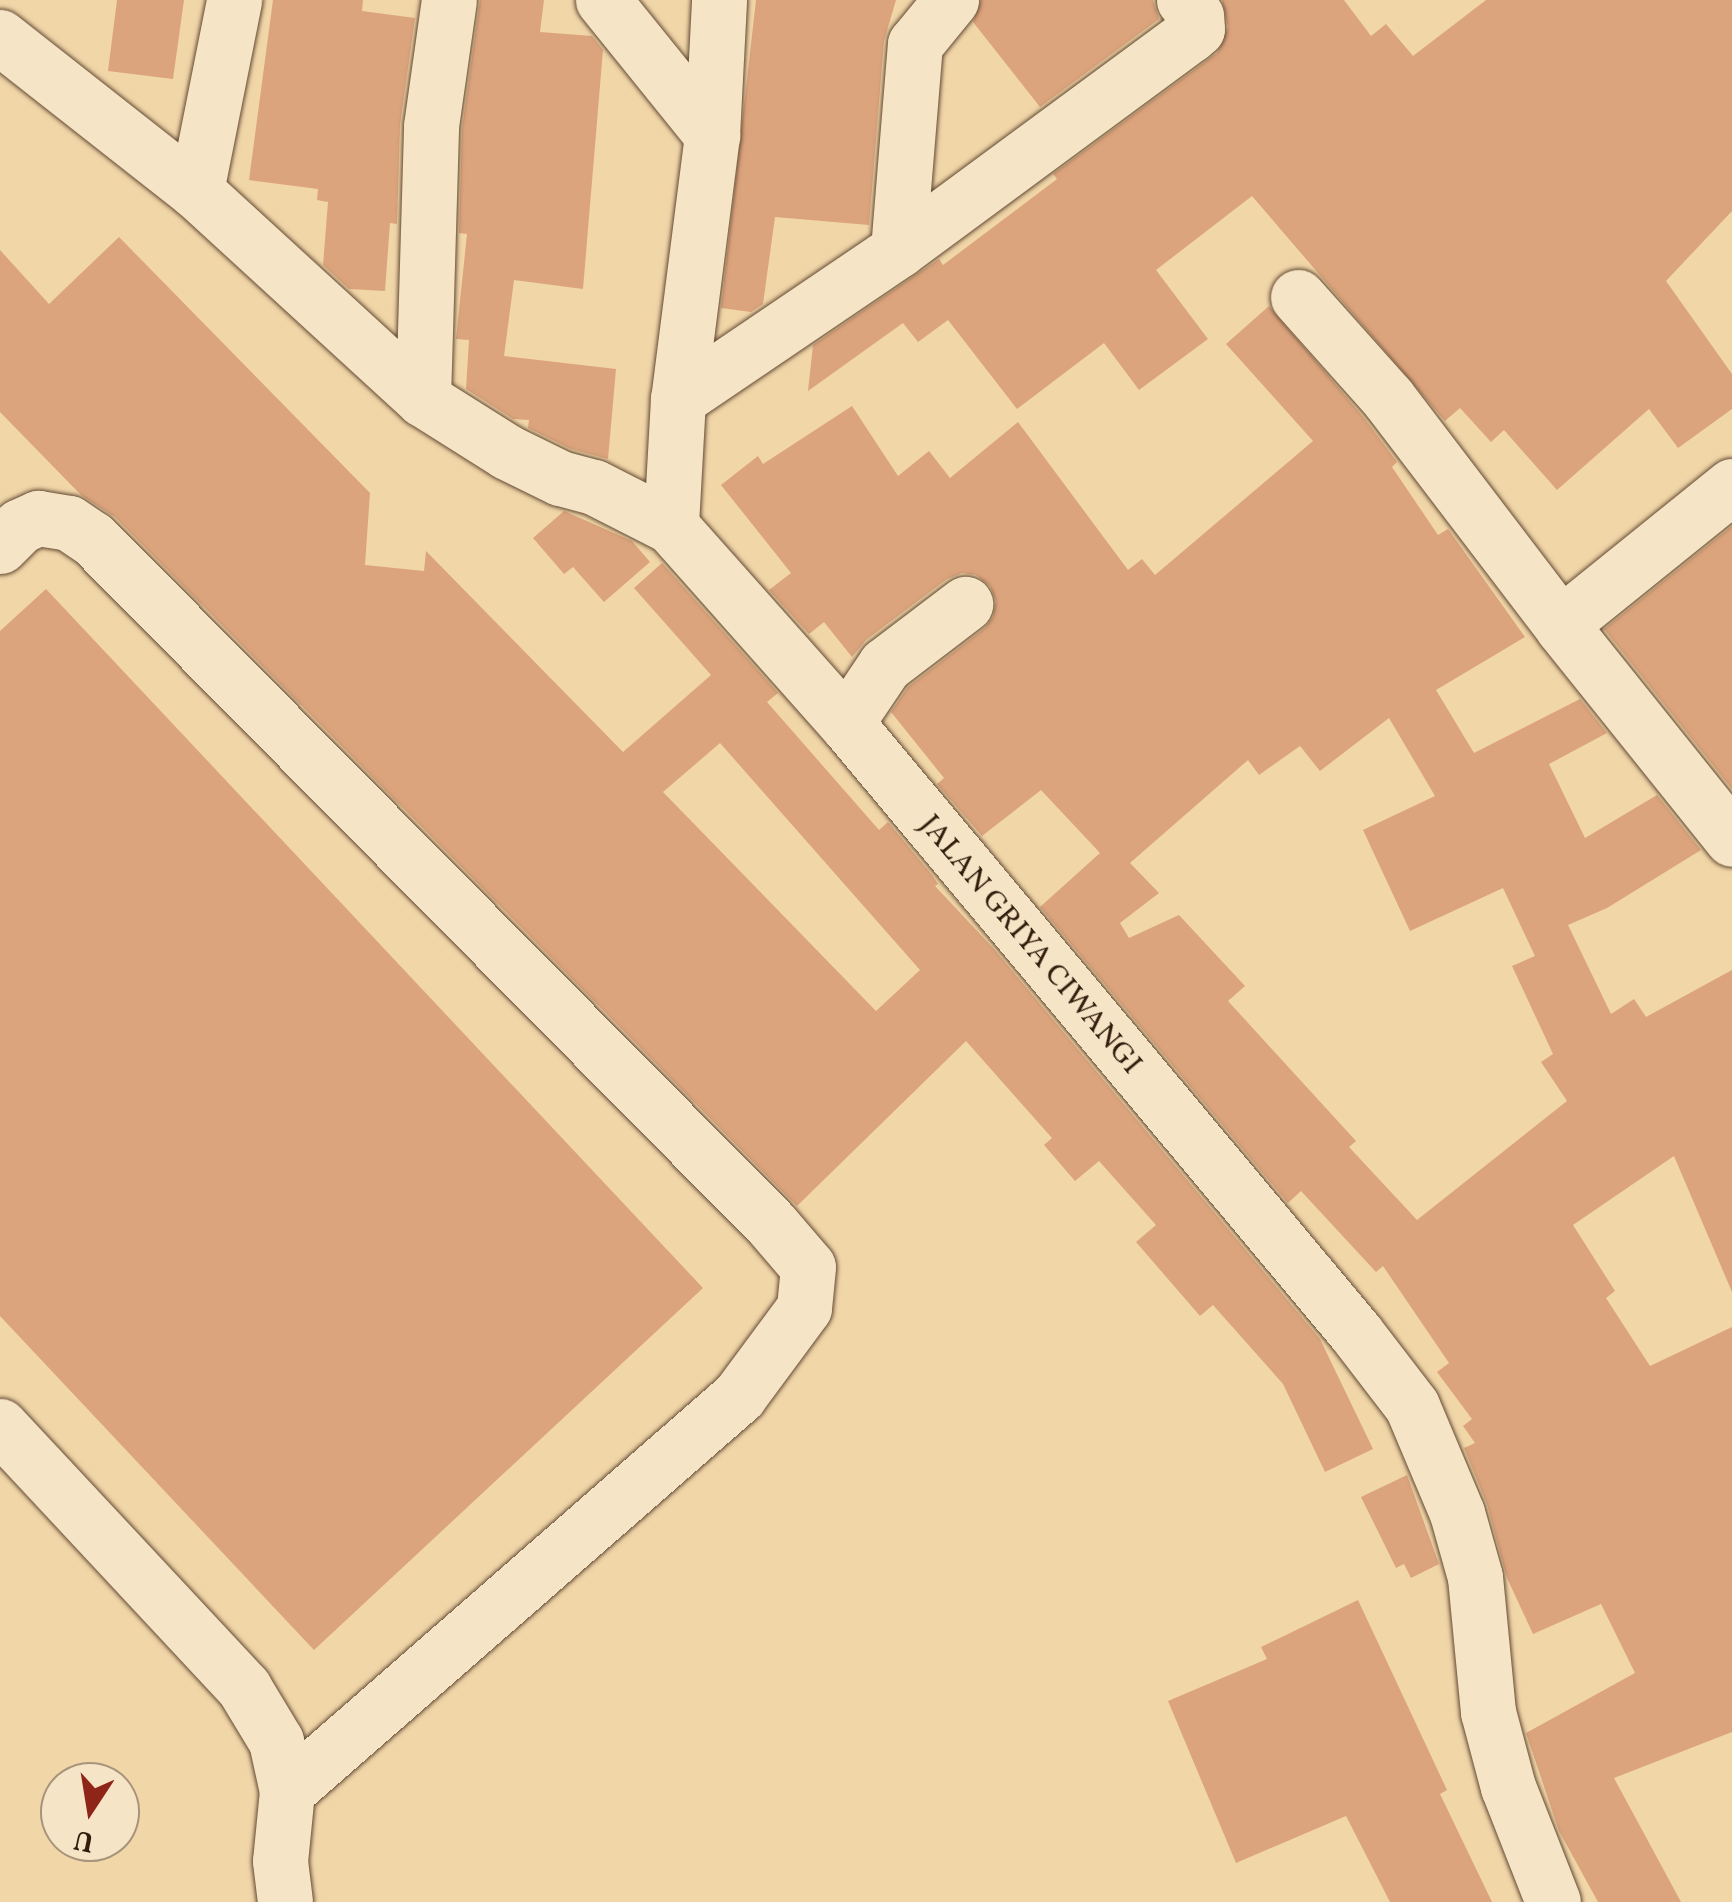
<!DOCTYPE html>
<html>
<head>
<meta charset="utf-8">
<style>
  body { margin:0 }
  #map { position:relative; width:1732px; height:1902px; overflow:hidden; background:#f1d6a8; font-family:Vollkorn,serif }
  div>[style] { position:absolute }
  .building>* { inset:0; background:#dca47d }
  .roads { filter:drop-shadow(0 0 2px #634a34) drop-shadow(0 0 2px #634a34) }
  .minor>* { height:55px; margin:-27.5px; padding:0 27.5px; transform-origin:27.5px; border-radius:27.5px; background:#f6e4c6 }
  span { translate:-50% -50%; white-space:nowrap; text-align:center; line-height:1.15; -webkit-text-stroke:9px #f6e4c6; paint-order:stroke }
  .street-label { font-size:30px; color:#341c0d }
  .north { position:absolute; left:40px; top:1762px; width:100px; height:100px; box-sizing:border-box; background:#f6e4c6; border:2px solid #a8947c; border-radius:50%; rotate:192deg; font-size:28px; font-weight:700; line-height:40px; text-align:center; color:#341c0d }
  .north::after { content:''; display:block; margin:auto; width:35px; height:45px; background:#8f2418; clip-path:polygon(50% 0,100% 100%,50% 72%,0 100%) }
</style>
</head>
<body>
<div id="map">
  <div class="building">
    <i style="clip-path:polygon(117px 0,184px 0,173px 79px,108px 71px)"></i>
    <i style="clip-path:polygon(273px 0,363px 0,362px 11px,415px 18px,400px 125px,397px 224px,390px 223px,385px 291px,349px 289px,323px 265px,328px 202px,317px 200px,318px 189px,249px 180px)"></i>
    <i style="clip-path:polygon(480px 0,544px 0,540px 32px,592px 36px,603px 50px,583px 289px,514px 280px,504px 356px,616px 369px,608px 459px,571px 449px,528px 428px,529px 420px,513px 419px,466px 389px,469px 340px,456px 339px,467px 234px,459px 233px,462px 129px)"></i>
    <i style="clip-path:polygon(756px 0,896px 0,884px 41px,869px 225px,775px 217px,763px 304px,751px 312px,721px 308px)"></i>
    <i style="clip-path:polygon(981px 0,1153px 0,1159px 19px,1040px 107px,973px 22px)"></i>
    <i style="clip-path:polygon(1222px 0,1344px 0,1371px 36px,1386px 24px,1413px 56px,1486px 0,1732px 0,1732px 211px,1666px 281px,1732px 374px,1732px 409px,1678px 448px,1649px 409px,1557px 490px,1504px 430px,1491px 442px,1460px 408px,1445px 421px,1252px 196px,1156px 270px,1208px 339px,1139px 390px,1104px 343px,1017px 409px,948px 320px,918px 342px,903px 323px,808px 391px,813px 345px,939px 259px,943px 265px,1057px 179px,1053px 174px,1217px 53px,1228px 27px)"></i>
    <i style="clip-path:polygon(evenodd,119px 237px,370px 493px,365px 565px,424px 571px,426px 551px,623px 752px,711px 675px,634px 588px,662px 563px,778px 693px,767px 702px,879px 830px,888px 822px,932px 875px,938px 884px,935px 886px,994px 949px,1320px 1339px,1373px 1449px,1325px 1472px,1283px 1384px,1213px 1305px,1200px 1316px,1136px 1242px,1156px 1225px,1099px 1161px,1075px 1181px,1044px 1145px,1052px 1138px,966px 1041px,797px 1206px,115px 517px,81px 495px,0 412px,0 250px,49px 304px,119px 237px,720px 743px,920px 970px,876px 1011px,663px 792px,720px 743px)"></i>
    <i style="clip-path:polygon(evenodd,1269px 306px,1364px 418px,1397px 462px,1392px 467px,1438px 535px,1448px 529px,1525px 637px,1436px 690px,1474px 753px,1580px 699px,1607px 733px,1549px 764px,1585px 838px,1657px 795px,1701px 850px,1607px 908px,1568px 925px,1611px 1014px,1634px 999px,1646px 1017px,1732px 970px,1732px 1292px,1674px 1156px,1573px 1225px,1615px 1291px,1606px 1298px,1650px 1366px,1732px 1327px,1732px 1732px,1614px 1778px,1681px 1902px,1598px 1902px,1559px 1831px,1526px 1733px,1635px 1673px,1601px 1604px,1533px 1634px,1507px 1578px,1487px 1504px,1464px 1448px,1475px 1443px,1463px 1426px,1472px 1419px,1437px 1372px,1449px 1363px,1383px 1266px,1376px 1272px,1301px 1191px,1288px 1203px,1040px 907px,1100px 853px,1041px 790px,982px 836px,937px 784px,944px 778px,891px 712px,908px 687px,985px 628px,993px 617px,996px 601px,990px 586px,976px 575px,962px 573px,947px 579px,866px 640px,852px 657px,824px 622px,809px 634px,769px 590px,791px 573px,721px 485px,758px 456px,763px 464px,852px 406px,898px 476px,929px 451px,950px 478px,1018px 422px,1128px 570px,1142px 559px,1155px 575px,1313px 441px,1226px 344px,1269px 306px,1389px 718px,1435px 796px,1363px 830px,1410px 931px,1503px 888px,1535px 956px,1512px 966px,1553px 1054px,1541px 1062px,1567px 1101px,1417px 1220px,1349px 1147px,1356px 1141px,1228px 1001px,1245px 986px,1179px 915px,1129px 938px,1120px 923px,1159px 893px,1130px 863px,1248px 760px,1259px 775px,1300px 746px,1320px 771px,1389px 718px)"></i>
    <i style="clip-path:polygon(564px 511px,632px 541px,650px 562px,604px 602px,573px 567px,564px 574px,533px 538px)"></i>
    <i style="clip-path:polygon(1732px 526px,1732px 789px,1604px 629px)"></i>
    <i style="clip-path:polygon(46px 589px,703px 1288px,314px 1650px,0 1316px,0 631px)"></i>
    <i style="clip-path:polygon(1407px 1475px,1439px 1564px,1411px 1578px,1404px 1564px,1396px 1568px,1361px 1497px)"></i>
    <i style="clip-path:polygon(1358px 1600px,1447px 1790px,1440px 1794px,1492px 1902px,1390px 1902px,1346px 1816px,1236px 1863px,1168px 1701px,1267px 1659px,1261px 1647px)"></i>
  </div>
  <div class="roads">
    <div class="minor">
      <i style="left:603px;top:0;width:174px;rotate:51.1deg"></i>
      <i style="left:712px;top:135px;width:266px;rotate:97.3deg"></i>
      <i style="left:678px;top:399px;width:127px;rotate:93.2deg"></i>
      <i style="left:671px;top:526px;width:264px;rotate:48.4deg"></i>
      <i style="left:846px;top:723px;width:795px;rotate:50.1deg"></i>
      <i style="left:1356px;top:1333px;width:92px;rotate:52.5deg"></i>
      <i style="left:1412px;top:1406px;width:116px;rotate:67.2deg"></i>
      <i style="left:1457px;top:1513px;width:66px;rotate:74.3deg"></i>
      <i style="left:1475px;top:1577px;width:136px;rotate:84.5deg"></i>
      <i style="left:1488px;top:1712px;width:78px;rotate:75.1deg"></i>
      <i style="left:1508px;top:1787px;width:123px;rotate:68.6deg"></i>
      <i style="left:0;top:37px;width:249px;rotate:38.2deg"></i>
      <i style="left:196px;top:191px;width:308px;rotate:42.5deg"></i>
      <i style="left:423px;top:399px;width:99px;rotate:32.2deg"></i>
      <i style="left:507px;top:452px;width:59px;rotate:26.1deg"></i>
      <i style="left:560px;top:478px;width:35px;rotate:15deg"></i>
      <i style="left:594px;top:487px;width:86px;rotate:26.9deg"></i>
      <i style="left:712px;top:135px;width:135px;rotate:-87deg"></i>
      <i style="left:196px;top:191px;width:195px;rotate:-78.7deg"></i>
      <i style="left:898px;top:250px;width:207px;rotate:-85.3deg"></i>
      <i style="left:915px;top:44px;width:57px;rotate:-50.7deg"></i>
      <i style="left:1298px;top:297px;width:135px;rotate:48.3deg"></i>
      <i style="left:1388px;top:398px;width:289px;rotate:52.7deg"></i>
      <i style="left:423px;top:399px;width:273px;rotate:-88.3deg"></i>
      <i style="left:431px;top:126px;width:127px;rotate:-81.9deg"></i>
      <i style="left:678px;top:399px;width:266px;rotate:-34.1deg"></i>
      <i style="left:898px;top:250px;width:363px;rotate:-36.4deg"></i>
      <i style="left:1190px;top:35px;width:9px;rotate:-41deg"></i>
      <i style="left:1197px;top:29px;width:13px;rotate:-94deg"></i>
      <i style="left:1196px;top:16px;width:20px;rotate:-127deg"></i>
      <i style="left:1732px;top:486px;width:199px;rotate:141.1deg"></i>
      <i style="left:1577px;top:611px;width:22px;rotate:129deg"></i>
      <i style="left:1563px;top:628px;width:270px;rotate:51.3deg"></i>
      <i style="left:0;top:546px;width:28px;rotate:-45deg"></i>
      <i style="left:20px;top:526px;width:20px;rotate:-24deg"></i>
      <i style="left:38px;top:518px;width:31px;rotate:9deg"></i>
      <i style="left:69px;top:523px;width:29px;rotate:34deg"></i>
      <i style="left:93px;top:539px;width:965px;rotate:45.29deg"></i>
      <i style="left:772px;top:1225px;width:55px;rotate:49.4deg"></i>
      <i style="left:808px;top:1267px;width:41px;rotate:95.6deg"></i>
      <i style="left:804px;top:1308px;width:109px;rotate:126.5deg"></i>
      <i style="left:739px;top:1396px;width:600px;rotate:138.85deg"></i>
      <i style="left:846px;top:723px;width:70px;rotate:-56.1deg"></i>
      <i style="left:885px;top:665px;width:101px;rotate:-37.3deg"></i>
      <i style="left:0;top:1426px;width:358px;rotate:47deg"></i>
      <i style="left:244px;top:1688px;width:62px;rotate:58.9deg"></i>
      <i style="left:276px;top:1741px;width:51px;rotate:77.6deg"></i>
      <i style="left:287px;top:1791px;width:70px;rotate:95.7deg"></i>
      <i style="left:280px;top:1861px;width:41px;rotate:83deg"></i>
    </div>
  </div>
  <div class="street-label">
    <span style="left:1030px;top:945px;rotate:50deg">JALAN GRIYA CIWANGI</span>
  </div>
  <div class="north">U</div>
</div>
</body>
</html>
